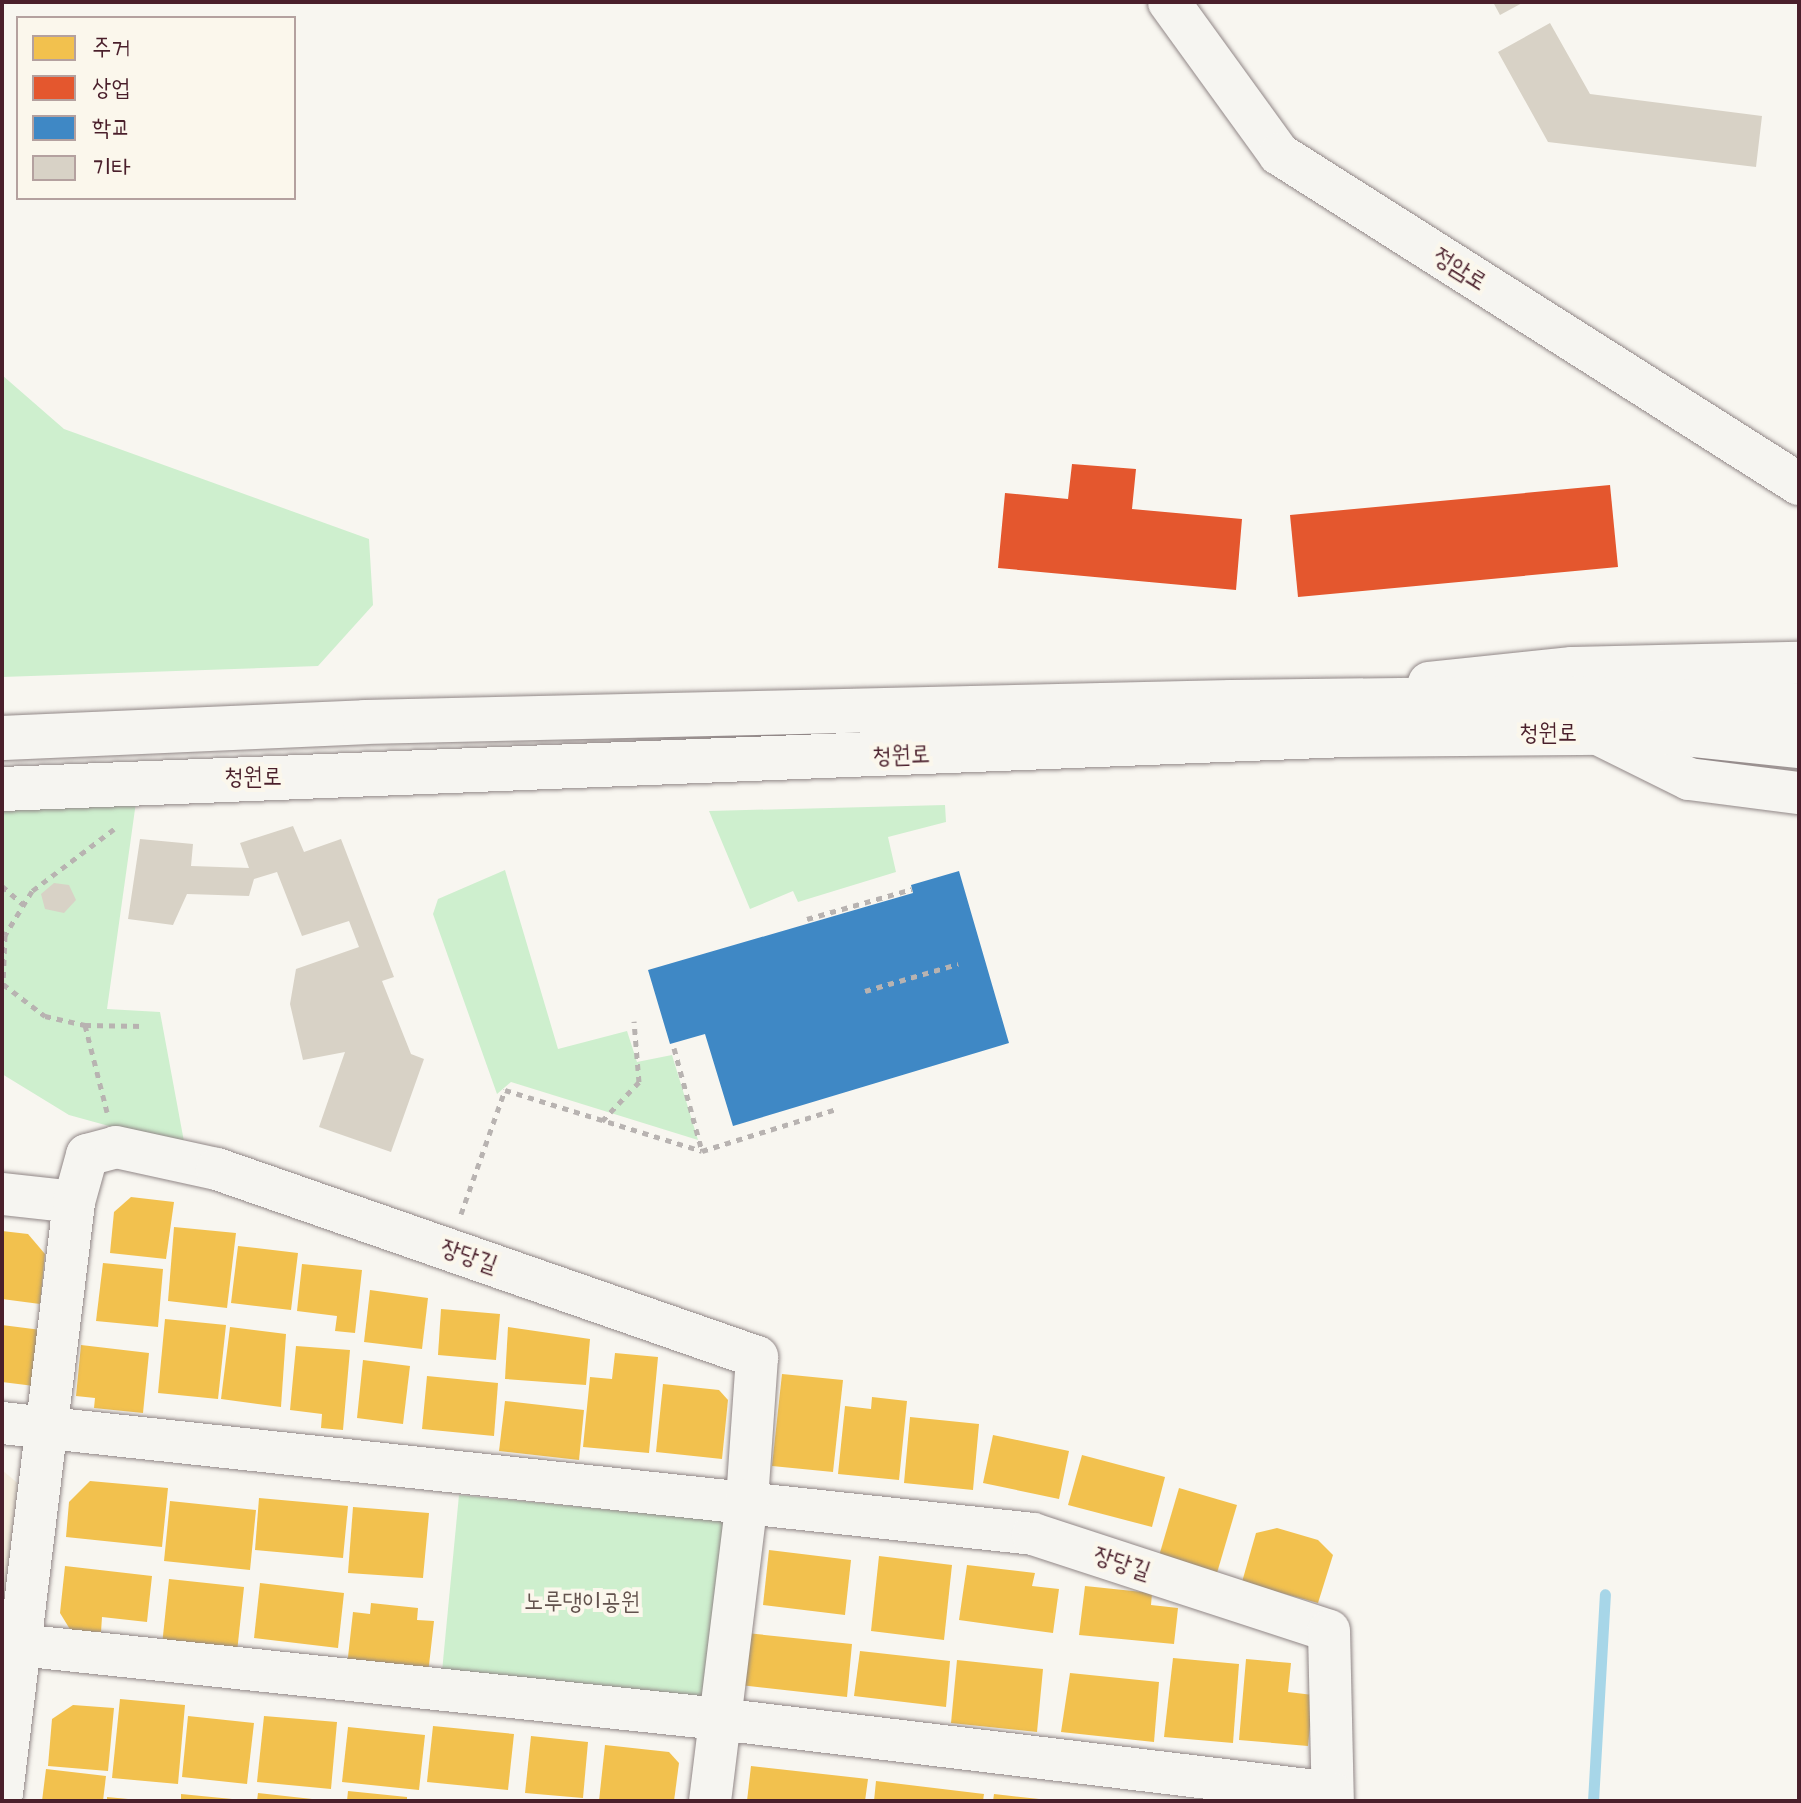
<!DOCTYPE html>
<html>
<head>
<meta charset="utf-8">
<style>
  body { margin:0 }
  #map { position:relative; width:1801px; height:1803px; overflow:hidden; background:#f8f6f0; font-family:Pangolin,"Poor Story",sans-serif }
  div>[style] { position:absolute }
  .built>* { inset:0; background:#f4edde }
  .green>* { inset:0; background:#ceefce }
  .homes>* { inset:0; background:#f2c14e }
  .shops>* { inset:0; background:#e4572e }
  .schools>* { inset:0; background:#3f88c5 }
  .stream>* { height:11px; margin:-5.5px; padding:0 5.5px; transform-origin:5.5px; border-radius:5.5px; background:#a7d6e8 }
  .building>* { inset:0; background:#d8d2c6 }
  .path>* { height:5px; margin-top:-2.5px; transform-origin:0; background:repeating-linear-gradient(90deg,#b8b3b1 0 6px,transparent 0 12px) }
  .roads { filter:drop-shadow(0 0 2px #918787) drop-shadow(0 0 2px #918787) }
  .minor>* { height:42px; margin:-21px; padding:0 21px; transform-origin:21px; border-radius:21px; background:#f6f5f1 }
  .secondary>* { height:44px; margin:-22px; padding:0 22px; transform-origin:22px; border-radius:22px; background:#f6f5f1 }
  span { translate:-50% -50%; white-space:nowrap; text-align:center; line-height:1.15; -webkit-text-stroke:8px #fbf7ec; paint-order:stroke }
  .street-label { font-size:24px; color:#4a1f2b }
  .park-label { font-size:24px; color:#62524d }
  .frame { position:absolute; inset:0; border:4px solid #4a1f2b; pointer-events:none }
  .legend { position:absolute; left:16px; top:16px; width:280px; height:184px; box-sizing:border-box; background:#fbf7ec; border:2px solid #b4a19f; margin:0; padding:10px 14px; list-style:none; font-size:24px; color:#4a1f2b }
  .legend li { display:flex; align-items:center; gap:16px; height:40px }
  .legend b { width:40px; border:2px solid #b4a19f }
</style>
</head>
<body>
<div id="map">
  <div class="built">
    <i style="clip-path:polygon(2px 1470px,26px 1490px,2px 1683px)"></i>
  </div>
  <div class="green">
    <i style="clip-path:polygon(2px 375px,64px 429px,369px 539px,373px 605px,318px 666px,2px 677px)"></i>
    <i style="clip-path:polygon(136px 802px,107px 1009px,160px 1012px,185px 1147px,69px 1115px,2px 1074px,2px 810px)"></i>
    <i style="clip-path:polygon(945px 805px,946px 822px,888px 837px,896px 872px,798px 902px,793px 891px,750px 909px,709px 811px)"></i>
    <i style="clip-path:polygon(505px 870px,558px 1049px,627px 1031px,637px 1062px,672px 1055px,698px 1140px,511px 1082px,497px 1094px,433px 914px,438px 899px)"></i>
    <i style="clip-path:polygon(459px 1495px,724px 1521px,706px 1708px,441px 1682px)"></i>
  </div>
  <div class="homes">
    <i style="clip-path:polygon(131px 1197px,174px 1202px,166px 1259px,110px 1253px,114px 1212px)"></i>
    <i style="clip-path:polygon(174px 1227px,236px 1233px,227px 1308px,168px 1301px)"></i>
    <i style="clip-path:polygon(2px 1231px,28px 1234px,45px 1254px,40px 1304px,2px 1299px)"></i>
    <i style="clip-path:polygon(238px 1246px,298px 1253px,291px 1310px,231px 1303px)"></i>
    <i style="clip-path:polygon(103px 1263px,163px 1269px,158px 1327px,96px 1321px)"></i>
    <i style="clip-path:polygon(302px 1264px,362px 1270px,355px 1333px,335px 1331px,337px 1316px,297px 1311px)"></i>
    <i style="clip-path:polygon(370px 1290px,428px 1298px,422px 1349px,364px 1342px)"></i>
    <i style="clip-path:polygon(441px 1309px,500px 1314px,496px 1360px,438px 1355px)"></i>
    <i style="clip-path:polygon(165px 1319px,226px 1325px,218px 1399px,158px 1393px)"></i>
    <i style="clip-path:polygon(2px 1325px,41px 1330px,34px 1386px,2px 1382px)"></i>
    <i style="clip-path:polygon(230px 1327px,286px 1334px,281px 1407px,221px 1399px)"></i>
    <i style="clip-path:polygon(508px 1327px,590px 1339px,586px 1385px,505px 1379px)"></i>
    <i style="clip-path:polygon(81px 1345px,149px 1353px,143px 1413px,94px 1408px,95px 1398px,76px 1396px)"></i>
    <i style="clip-path:polygon(296px 1346px,350px 1350px,343px 1430px,321px 1428px,322px 1414px,290px 1410px)"></i>
    <i style="clip-path:polygon(615px 1353px,658px 1357px,649px 1453px,583px 1447px,590px 1377px,612px 1379px)"></i>
    <i style="clip-path:polygon(363px 1360px,410px 1366px,403px 1424px,357px 1418px)"></i>
    <i style="clip-path:polygon(782px 1374px,843px 1380px,833px 1472px,772px 1466px)"></i>
    <i style="clip-path:polygon(427px 1376px,498px 1383px,494px 1436px,422px 1429px)"></i>
    <i style="clip-path:polygon(663px 1384px,719px 1390px,728px 1400px,722px 1459px,656px 1452px)"></i>
    <i style="clip-path:polygon(872px 1397px,907px 1401px,899px 1480px,838px 1474px,845px 1406px,871px 1409px)"></i>
    <i style="clip-path:polygon(505px 1401px,584px 1410px,579px 1460px,499px 1451px)"></i>
    <i style="clip-path:polygon(910px 1417px,979px 1424px,973px 1490px,904px 1483px)"></i>
    <i style="clip-path:polygon(993px 1435px,1069px 1451px,1059px 1499px,983px 1483px)"></i>
    <i style="clip-path:polygon(1082px 1455px,1165px 1477px,1152px 1527px,1068px 1505px)"></i>
    <i style="clip-path:polygon(90px 1481px,168px 1488px,162px 1547px,66px 1537px,69px 1502px)"></i>
    <i style="clip-path:polygon(1179px 1488px,1237px 1505px,1217px 1573px,1159px 1556px)"></i>
    <i style="clip-path:polygon(259px 1498px,348px 1506px,343px 1558px,255px 1550px)"></i>
    <i style="clip-path:polygon(170px 1501px,256px 1510px,250px 1570px,164px 1561px)"></i>
    <i style="clip-path:polygon(353px 1507px,429px 1513px,423px 1578px,348px 1573px)"></i>
    <i style="clip-path:polygon(1277px 1528px,1318px 1540px,1333px 1555px,1318px 1603px,1242px 1582px,1256px 1533px)"></i>
    <i style="clip-path:polygon(769px 1550px,851px 1560px,845px 1615px,763px 1605px)"></i>
    <i style="clip-path:polygon(879px 1556px,952px 1565px,944px 1640px,871px 1631px)"></i>
    <i style="clip-path:polygon(967px 1565px,1035px 1573px,1032px 1586px,1059px 1589px,1053px 1633px,959px 1620px)"></i>
    <i style="clip-path:polygon(65px 1566px,152px 1576px,147px 1622px,102px 1617px,101px 1632px,71px 1631px,60px 1613px)"></i>
    <i style="clip-path:polygon(169px 1579px,244px 1587px,237px 1652px,162px 1645px)"></i>
    <i style="clip-path:polygon(260px 1583px,344px 1593px,338px 1648px,254px 1638px)"></i>
    <i style="clip-path:polygon(1085px 1586px,1152px 1593px,1151px 1605px,1178px 1608px,1174px 1644px,1079px 1635px)"></i>
    <i style="clip-path:polygon(371px 1603px,418px 1608px,417px 1620px,434px 1621px,428px 1674px,347px 1666px,353px 1612px,370px 1614px)"></i>
    <i style="clip-path:polygon(746px 1633px,852px 1644px,847px 1697px,740px 1685px)"></i>
    <i style="clip-path:polygon(860px 1651px,950px 1661px,946px 1707px,854px 1696px)"></i>
    <i style="clip-path:polygon(1173px 1658px,1239px 1664px,1233px 1743px,1164px 1737px)"></i>
    <i style="clip-path:polygon(1246px 1659px,1291px 1663px,1288px 1692px,1313px 1695px,1308px 1746px,1239px 1740px)"></i>
    <i style="clip-path:polygon(957px 1660px,1043px 1669px,1037px 1732px,951px 1723px)"></i>
    <i style="clip-path:polygon(1070px 1673px,1159px 1682px,1154px 1742px,1061px 1732px)"></i>
    <i style="clip-path:polygon(120px 1699px,185px 1705px,178px 1784px,112px 1778px)"></i>
    <i style="clip-path:polygon(73px 1705px,114px 1708px,108px 1771px,48px 1766px,52px 1719px)"></i>
    <i style="clip-path:polygon(188px 1716px,254px 1723px,247px 1784px,182px 1777px)"></i>
    <i style="clip-path:polygon(264px 1716px,337px 1722px,331px 1789px,257px 1782px)"></i>
    <i style="clip-path:polygon(433px 1726px,514px 1734px,508px 1790px,427px 1782px)"></i>
    <i style="clip-path:polygon(348px 1727px,425px 1735px,419px 1790px,342px 1782px)"></i>
    <i style="clip-path:polygon(531px 1736px,588px 1742px,583px 1798px,525px 1793px)"></i>
    <i style="clip-path:polygon(605px 1745px,669px 1752px,679px 1763px,674px 1801px,599px 1801px)"></i>
    <i style="clip-path:polygon(751px 1766px,868px 1779px,865px 1801px,747px 1801px)"></i>
    <i style="clip-path:polygon(46px 1769px,106px 1776px,103px 1801px,42px 1801px)"></i>
    <i style="clip-path:polygon(876px 1781px,984px 1794px,983px 1801px,874px 1801px)"></i>
    <i style="clip-path:polygon(348px 1791px,407px 1797px,407px 1801px,347px 1801px)"></i>
    <i style="clip-path:polygon(258px 1793px,312px 1799px,312px 1801px,257px 1801px)"></i>
    <i style="clip-path:polygon(181px 1794px,232px 1799px,231px 1801px,181px 1801px)"></i>
    <i style="clip-path:polygon(994px 1794px,1039px 1799px,1039px 1801px,993px 1801px)"></i>
    <i style="clip-path:polygon(107px 1797px,128px 1799px,128px 1801px,107px 1801px)"></i>
  </div>
  <div class="shops">
    <i style="clip-path:polygon(1072px 464px,1136px 469px,1132px 509px,1242px 519px,1236px 590px,998px 568px,1005px 493px,1068px 499px)"></i>
    <i style="clip-path:polygon(1610px 485px,1618px 567px,1298px 597px,1290px 515px)"></i>
  </div>
  <div class="schools">
    <i style="clip-path:polygon(959px 871px,1009px 1043px,733px 1126px,705px 1034px,670px 1044px,648px 970px,913px 893px,911px 885px)"></i>
  </div>
  <div class="stream">
    <i style="left:1593px;top:1801px;width:207px;rotate:-86.7deg"></i>
  </div>
  <div class="building">
    <i style="clip-path:polygon(1493px 2px,1524px 2px,1500px 15px)"></i>
    <i style="clip-path:polygon(1550px 23px,1590px 94px,1762px 116px,1756px 167px,1548px 142px,1498px 52px)"></i>
    <i style="clip-path:polygon(293px 826px,304px 852px,341px 839px,394px 977px,382px 981px,411px 1054px,424px 1059px,391px 1152px,319px 1127px,345px 1052px,303px 1060px,290px 1004px,296px 969px,359px 947px,349px 921px,302px 936px,277px 872px,254px 879px,249px 896px,187px 894px,173px 925px,128px 919px,140px 839px,193px 844px,191px 866px,249px 868px,240px 843px)"></i>
    <i style="clip-path:polygon(54px 883px,69px 885px,76px 900px,64px 913px,45px 909px,41px 894px)"></i>
  </div>
  <div class="path">
    <i style="left:114px;top:829px;width:103px;rotate:142.9deg"></i>
    <i style="left:32px;top:891px;width:52px;rotate:121.5deg"></i>
    <i style="left:5px;top:935px;width:49px;rotate:92.3deg"></i>
    <i style="left:3px;top:984px;width:53px;rotate:37.3deg"></i>
    <i style="left:45px;top:1016px;width:41px;rotate:12.7deg"></i>
    <i style="left:85px;top:1025px;width:59px;rotate:1deg"></i>
    <i style="left:2px;top:886px;width:29px;rotate:41deg"></i>
    <i style="left:807px;top:919px;width:109px;rotate:-15.9deg"></i>
    <i style="left:865px;top:991px;width:97px;rotate:-16.2deg"></i>
    <i style="left:85px;top:1025px;width:90px;rotate:75.8deg"></i>
    <i style="left:674px;top:1048px;width:107px;rotate:74.8deg"></i>
    <i style="left:602px;top:1121px;width:54px;rotate:-46.5deg"></i>
    <i style="left:639px;top:1082px;width:61px;rotate:-94.7deg"></i>
    <i style="left:461px;top:1214px;width:132px;rotate:-70.5deg"></i>
    <i style="left:505px;top:1090px;width:206px;rotate:17.2deg"></i>
    <i style="left:702px;top:1151px;width:138px;rotate:-17.3deg"></i>
  </div>
  <div class="roads">
    <div class="minor">
      <i style="left:1169px;top:2px;width:188px;rotate:54.1deg"></i>
      <i style="left:1279px;top:154px;width:616px;rotate:32.4deg"></i>
      <i style="left:1429px;top:683px;width:144px;rotate:-6deg"></i>
      <i style="left:1572px;top:668px;width:227px;rotate:-1.3deg"></i>
      <i style="left:1596px;top:733px;width:104px;rotate:26.3deg"></i>
      <i style="left:1689px;top:779px;width:111px;rotate:7.3deg"></i>
      <i style="left:2px;top:1194px;width:72px;rotate:6.3deg"></i>
      <i style="left:2px;top:1423px;width:1037px;rotate:6.14deg"></i>
      <i style="left:1033px;top:1534px;width:311px;rotate:18.1deg"></i>
      <i style="left:1329px;top:1631px;width:170px;rotate:88.7deg"></i>
      <i style="left:19px;top:1645px;width:704px;rotate:6.03deg"></i>
      <i style="left:719px;top:1719px;width:617px;rotate:6.88deg"></i>
      <i style="left:2px;top:1793px;width:595px;rotate:-83.05deg"></i>
      <i style="left:74px;top:1202px;width:49px;rotate:-74.5deg"></i>
      <i style="left:87px;top:1155px;width:30px;rotate:-15deg"></i>
      <i style="left:116px;top:1147px;width:103px;rotate:12.3deg"></i>
      <i style="left:217px;top:1169px;width:572px;rotate:19.2deg"></i>
      <i style="left:757px;top:1357px;width:143px;rotate:94deg"></i>
      <i style="left:747px;top:1500px;width:303px;rotate:97deg"></i>
    </div>
    <div class="secondary">
      <i style="left:2px;top:738px;width:363px;rotate:-2.5deg"></i>
      <i style="left:365px;top:722px;width:866px;rotate:-1.32deg"></i>
      <i style="left:1231px;top:702px;width:339px;rotate:-0.7deg"></i>
      <i style="left:1570px;top:698px;width:229px;rotate:1.8deg"></i>
      <i style="left:2px;top:789px;width:1345px;rotate:-2.3deg"></i>
      <i style="left:1346px;top:735px;width:320px;rotate:-0.5deg"></i>
      <i style="left:1666px;top:732px;width:134px;rotate:6deg"></i>
    </div>
  </div>
  <div class="street-label">
    <span style="left:1460px;top:269px;rotate:32deg">정암로</span>
    <span style="left:1548px;top:733px">청원로</span>
    <span style="left:901px;top:755px;rotate:-2deg">청원로</span>
    <span style="left:253px;top:777px">청원로</span>
    <span style="left:469px;top:1256px;rotate:19deg">장당길</span>
    <span style="left:1122px;top:1563px;rotate:18deg">장당길</span>
  </div>
  <div class="park-label">
    <span style="left:582px;top:1602px">노루댕이공원</span>
  </div>
  <div class="frame"></div>
  <ul class="legend">
  <li><b style="height:22px;background:#f2c14e"></b>주거</li>
  <li><b style="height:22px;background:#e4572e"></b>상업</li>
  <li><b style="height:22px;background:#3f88c5"></b>학교</li>
  <li><b style="height:22px;background:#d8d2c6"></b>기타</li>
  </ul>
</div>
</body>
</html>
